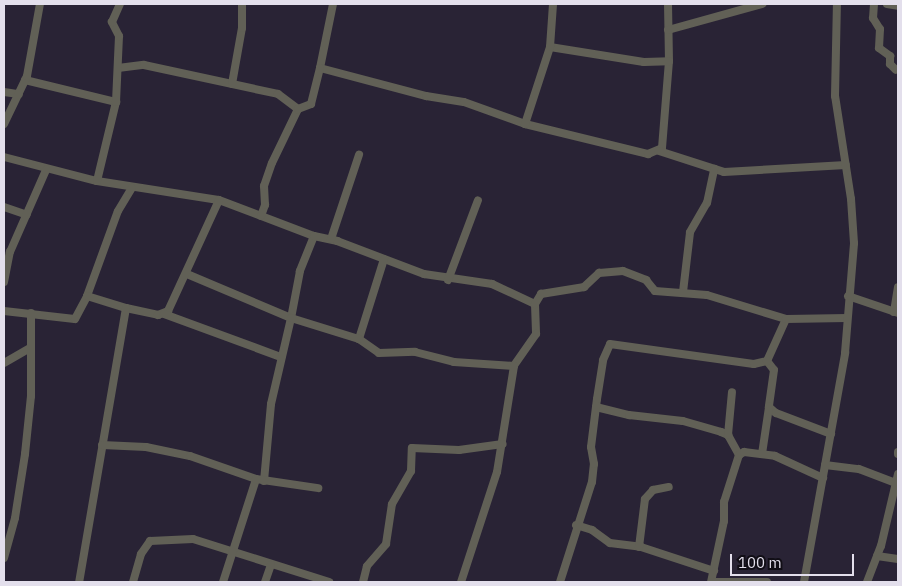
<!DOCTYPE html>
<html>
<head>
<meta charset="utf-8">
<style>
  body { margin:0 }
  #map { position:relative; width:902px; height:586px; overflow:hidden; background:#292335; font-family:"IBM Plex Sans",sans-serif }
  div>[style] { position:absolute }
  .minor>* { height:8px; margin:-4px; padding:0 4px; transform-origin:4px; border-radius:4px; background:#616056 }
  span { translate:-50% -50%; white-space:nowrap; text-align:center; line-height:1.15; -webkit-text-stroke:4.5px #110e16; paint-order:stroke }
  .frame { position:absolute; inset:0; border:5px solid #e3dfec; pointer-events:none }
  .scale { position:absolute; left:730px; top:554px; width:124px; height:22px; box-sizing:border-box; border:2px solid #e3dfec; border-top:0; padding-left:6px; font-size:15px; line-height:18px; white-space:nowrap; color:#e3dfec; -webkit-text-stroke:4px #110e16; paint-order:stroke }
</style>
</head>
<body>
<div id="map">
  <div class="minor">
    <i style="left:333px;top:4px;width:65px;rotate:101.5deg"></i>
    <i style="left:320px;top:68px;width:110px;rotate:14.8deg"></i>
    <i style="left:426px;top:96px;width:38px;rotate:9deg"></i>
    <i style="left:464px;top:102px;width:65px;rotate:19.8deg"></i>
    <i style="left:525px;top:124px;width:127px;rotate:13.7deg"></i>
    <i style="left:648px;top:154px;width:15px;rotate:-23deg"></i>
    <i style="left:662px;top:148px;width:87px;rotate:-85.4deg"></i>
    <i style="left:669px;top:61px;width:57px;rotate:-91deg"></i>
    <i style="left:874px;top:4px;width:14px;rotate:94deg"></i>
    <i style="left:873px;top:18px;width:13px;rotate:58deg"></i>
    <i style="left:880px;top:29px;width:19px;rotate:93deg"></i>
    <i style="left:879px;top:48px;width:14px;rotate:36deg"></i>
    <i style="left:890px;top:56px;width:8px;rotate:90deg"></i>
    <i style="left:890px;top:64px;width:8px;rotate:45deg"></i>
    <i style="left:887px;top:4px;width:11px;rotate:10deg"></i>
    <i style="left:668px;top:30px;width:98px;rotate:-15.5deg"></i>
    <i style="left:550px;top:47px;width:95px;rotate:9.1deg"></i>
    <i style="left:644px;top:62px;width:25px;rotate:-2deg"></i>
    <i style="left:118px;top:68px;width:26px;rotate:-7deg"></i>
    <i style="left:144px;top:65px;width:137px;rotate:12.2deg"></i>
    <i style="left:278px;top:94px;width:25px;rotate:37deg"></i>
    <i style="left:25px;top:80px;width:94px;rotate:13.6deg"></i>
    <i style="left:232px;top:84px;width:57px;rotate:-79.9deg"></i>
    <i style="left:242px;top:28px;width:24px;rotate:-90deg"></i>
    <i style="left:4px;top:92px;width:15px;rotate:8deg"></i>
    <i style="left:4px;top:124px;width:53px;rotate:-64.4deg"></i>
    <i style="left:27px;top:76px;width:73px;rotate:-79.8deg"></i>
    <i style="left:525px;top:124px;width:81px;rotate:-72deg"></i>
    <i style="left:550px;top:47px;width:43px;rotate:-86deg"></i>
    <i style="left:659px;top:151px;width:68px;rotate:17.9deg"></i>
    <i style="left:724px;top:172px;width:122px;rotate:-3.3deg"></i>
    <i style="left:4px;top:157px;width:96px;rotate:14.5deg"></i>
    <i style="left:97px;top:181px;width:123px;rotate:8.9deg"></i>
    <i style="left:219px;top:200px;width:102px;rotate:20.8deg"></i>
    <i style="left:314px;top:236px;width:38px;rotate:112deg"></i>
    <i style="left:300px;top:271px;width:48px;rotate:100.8deg"></i>
    <i style="left:291px;top:318px;width:113px;rotate:-157.1deg"></i>
    <i style="left:97px;top:181px;width:81px;rotate:-76.5deg"></i>
    <i style="left:116px;top:102px;width:66px;rotate:-87.4deg"></i>
    <i style="left:119px;top:36px;width:16px;rotate:-117deg"></i>
    <i style="left:112px;top:22px;width:20px;rotate:-66deg"></i>
    <i style="left:4px;top:207px;width:24px;rotate:19deg"></i>
    <i style="left:261px;top:216px;width:12px;rotate:-70deg"></i>
    <i style="left:265px;top:205px;width:19px;rotate:-93deg"></i>
    <i style="left:264px;top:186px;width:24px;rotate:-71deg"></i>
    <i style="left:272px;top:163px;width:60px;rotate:-64.3deg"></i>
    <i style="left:298px;top:109px;width:14px;rotate:-21deg"></i>
    <i style="left:311px;top:104px;width:37px;rotate:-76deg"></i>
    <i style="left:314px;top:236px;width:24px;rotate:12deg"></i>
    <i style="left:337px;top:241px;width:93px;rotate:20.8deg"></i>
    <i style="left:424px;top:274px;width:69px;rotate:8.4deg"></i>
    <i style="left:492px;top:284px;width:47px;rotate:24.9deg"></i>
    <i style="left:535px;top:304px;width:30px;rotate:88deg"></i>
    <i style="left:536px;top:334px;width:39px;rotate:125deg"></i>
    <i style="left:331px;top:239px;width:89px;rotate:-71.6deg"></i>
    <i style="left:384px;top:259px;width:84px;rotate:107.4deg"></i>
    <i style="left:359px;top:339px;width:24px;rotate:35deg"></i>
    <i style="left:379px;top:353px;width:36px;rotate:-2deg"></i>
    <i style="left:415px;top:352px;width:40px;rotate:14.4deg"></i>
    <i style="left:454px;top:362px;width:60px;rotate:3.8deg"></i>
    <i style="left:514px;top:366px;width:107px;rotate:99.1deg"></i>
    <i style="left:497px;top:472px;width:116px;rotate:108.1deg"></i>
    <i style="left:448px;top:280px;width:85px;rotate:-69.4deg"></i>
    <i style="left:4px;top:282px;width:31px;rotate:-79deg"></i>
    <i style="left:10px;top:252px;width:90px;rotate:-66.3deg"></i>
    <i style="left:683px;top:292px;width:60px;rotate:-83.3deg"></i>
    <i style="left:690px;top:232px;width:34px;rotate:-60deg"></i>
    <i style="left:707px;top:203px;width:35px;rotate:-78deg"></i>
    <i style="left:87px;top:296px;width:90px;rotate:-70deg"></i>
    <i style="left:118px;top:211px;width:27px;rotate:-59deg"></i>
    <i style="left:848px;top:296px;width:53px;rotate:18.8deg"></i>
    <i style="left:535px;top:304px;width:12px;rotate:-59deg"></i>
    <i style="left:541px;top:294px;width:44px;rotate:-9.2deg"></i>
    <i style="left:584px;top:287px;width:21px;rotate:-43deg"></i>
    <i style="left:599px;top:273px;width:24px;rotate:-5deg"></i>
    <i style="left:623px;top:271px;width:25px;rotate:21deg"></i>
    <i style="left:646px;top:280px;width:14px;rotate:51deg"></i>
    <i style="left:655px;top:291px;width:52px;rotate:4.4deg"></i>
    <i style="left:707px;top:295px;width:83px;rotate:16.9deg"></i>
    <i style="left:126px;top:308px;width:33px;rotate:12deg"></i>
    <i style="left:158px;top:315px;width:11px;rotate:-22deg"></i>
    <i style="left:168px;top:311px;width:122px;rotate:-65.3deg"></i>
    <i style="left:4px;top:311px;width:71px;rotate:6.4deg"></i>
    <i style="left:75px;top:319px;width:26px;rotate:-62deg"></i>
    <i style="left:87px;top:296px;width:41px;rotate:17.1deg"></i>
    <i style="left:126px;top:308px;width:278px;rotate:99.7deg"></i>
    <i style="left:894px;top:312px;width:25px;rotate:-81deg"></i>
    <i style="left:164px;top:314px;width:125px;rotate:20.2deg"></i>
    <i style="left:767px;top:361px;width:11px;rotate:52deg"></i>
    <i style="left:774px;top:370px;width:37px;rotate:98deg"></i>
    <i style="left:769px;top:407px;width:9px;rotate:41deg"></i>
    <i style="left:776px;top:413px;width:59px;rotate:20.9deg"></i>
    <i style="left:4px;top:363px;width:30px;rotate:-30deg"></i>
    <i style="left:596px;top:407px;width:34px;rotate:14deg"></i>
    <i style="left:629px;top:415px;width:54px;rotate:6.3deg"></i>
    <i style="left:683px;top:421px;width:40px;rotate:16deg"></i>
    <i style="left:721px;top:432px;width:8px;rotate:23deg"></i>
    <i style="left:728px;top:435px;width:23px;rotate:61deg"></i>
    <i style="left:728px;top:435px;width:43px;rotate:-84.7deg"></i>
    <i style="left:102px;top:445px;width:44px;rotate:2.6deg"></i>
    <i style="left:146px;top:447px;width:45px;rotate:11.6deg"></i>
    <i style="left:190px;top:456px;width:70px;rotate:19.2deg"></i>
    <i style="left:898px;top:452px;width:2px;rotate:90deg"></i>
    <i style="left:762px;top:454px;width:48px;rotate:-81.5deg"></i>
    <i style="left:825px;top:465px;width:34px;rotate:7deg"></i>
    <i style="left:859px;top:469px;width:40px;rotate:21deg"></i>
    <i style="left:264px;top:481px;width:77px;rotate:-84.8deg"></i>
    <i style="left:271px;top:404px;width:88px;rotate:-76.9deg"></i>
    <i style="left:291px;top:318px;width:71px;rotate:17.2deg"></i>
    <i style="left:576px;top:525px;width:17px;rotate:17deg"></i>
    <i style="left:592px;top:530px;width:22px;rotate:36deg"></i>
    <i style="left:610px;top:543px;width:31px;rotate:7deg"></i>
    <i style="left:641px;top:547px;width:77px;rotate:18.2deg"></i>
    <i style="left:639px;top:547px;width:48px;rotate:-82.9deg"></i>
    <i style="left:645px;top:499px;width:12px;rotate:-48deg"></i>
    <i style="left:653px;top:490px;width:16px;rotate:-11deg"></i>
    <i style="left:877px;top:556px;width:21px;rotate:8deg"></i>
    <i style="left:4px;top:558px;width:41px;rotate:-74.6deg"></i>
    <i style="left:15px;top:518px;width:65px;rotate:-81.1deg"></i>
    <i style="left:25px;top:454px;width:58px;rotate:-84.1deg"></i>
    <i style="left:31px;top:396px;width:83px;rotate:-90deg"></i>
    <i style="left:133px;top:582px;width:29px;rotate:-74deg"></i>
    <i style="left:141px;top:554px;width:16px;rotate:-55deg"></i>
    <i style="left:150px;top:541px;width:43px;rotate:-2.7deg"></i>
    <i style="left:193px;top:539px;width:143px;rotate:17.5deg"></i>
    <i style="left:223px;top:582px;width:108px;rotate:-72.2deg"></i>
    <i style="left:256px;top:479px;width:63px;rotate:8.3deg"></i>
    <i style="left:265px;top:582px;width:18px;rotate:-71deg"></i>
    <i style="left:363px;top:582px;width:16px;rotate:-76deg"></i>
    <i style="left:367px;top:566px;width:29px;rotate:-49deg"></i>
    <i style="left:386px;top:544px;width:40px;rotate:-81.5deg"></i>
    <i style="left:392px;top:504px;width:38px;rotate:-60deg"></i>
    <i style="left:411px;top:471px;width:23px;rotate:-88deg"></i>
    <i style="left:412px;top:448px;width:47px;rotate:2.4deg"></i>
    <i style="left:459px;top:450px;width:44px;rotate:-7.8deg"></i>
    <i style="left:560px;top:582px;width:105px;rotate:-72.3deg"></i>
    <i style="left:592px;top:482px;width:18px;rotate:-84deg"></i>
    <i style="left:594px;top:464px;width:17px;rotate:-100deg"></i>
    <i style="left:591px;top:447px;width:48px;rotate:-82.9deg"></i>
    <i style="left:597px;top:399px;width:39px;rotate:-81deg"></i>
    <i style="left:603px;top:360px;width:17px;rotate:-66deg"></i>
    <i style="left:610px;top:344px;width:145px;rotate:7.9deg"></i>
    <i style="left:754px;top:364px;width:13px;rotate:-13deg"></i>
    <i style="left:767px;top:361px;width:46px;rotate:-65.7deg"></i>
    <i style="left:786px;top:319px;width:61px;rotate:-0.9deg"></i>
    <i style="left:711px;top:582px;width:62px;rotate:-78deg"></i>
    <i style="left:724px;top:521px;width:19px;rotate:-90deg"></i>
    <i style="left:724px;top:502px;width:49px;rotate:-72.3deg"></i>
    <i style="left:739px;top:455px;width:6px;rotate:-31deg"></i>
    <i style="left:744px;top:452px;width:31px;rotate:7deg"></i>
    <i style="left:775px;top:456px;width:53px;rotate:24.6deg"></i>
    <i style="left:716px;top:582px;width:51px"></i>
    <i style="left:804px;top:582px;width:233px;rotate:-79.8deg"></i>
    <i style="left:845px;top:353px;width:110px;rotate:-85.3deg"></i>
    <i style="left:854px;top:243px;width:44px;rotate:-93.9deg"></i>
    <i style="left:851px;top:199px;width:104px;rotate:-98.8deg"></i>
    <i style="left:835px;top:96px;width:92px;rotate:-88.8deg"></i>
    <i style="left:867px;top:582px;width:39px;rotate:-69deg"></i>
    <i style="left:881px;top:546px;width:74px;rotate:-76.7deg"></i>
  </div>
  <div class="frame"></div>
  <div class="scale">100 m</div>
</div>
</body>
</html>
